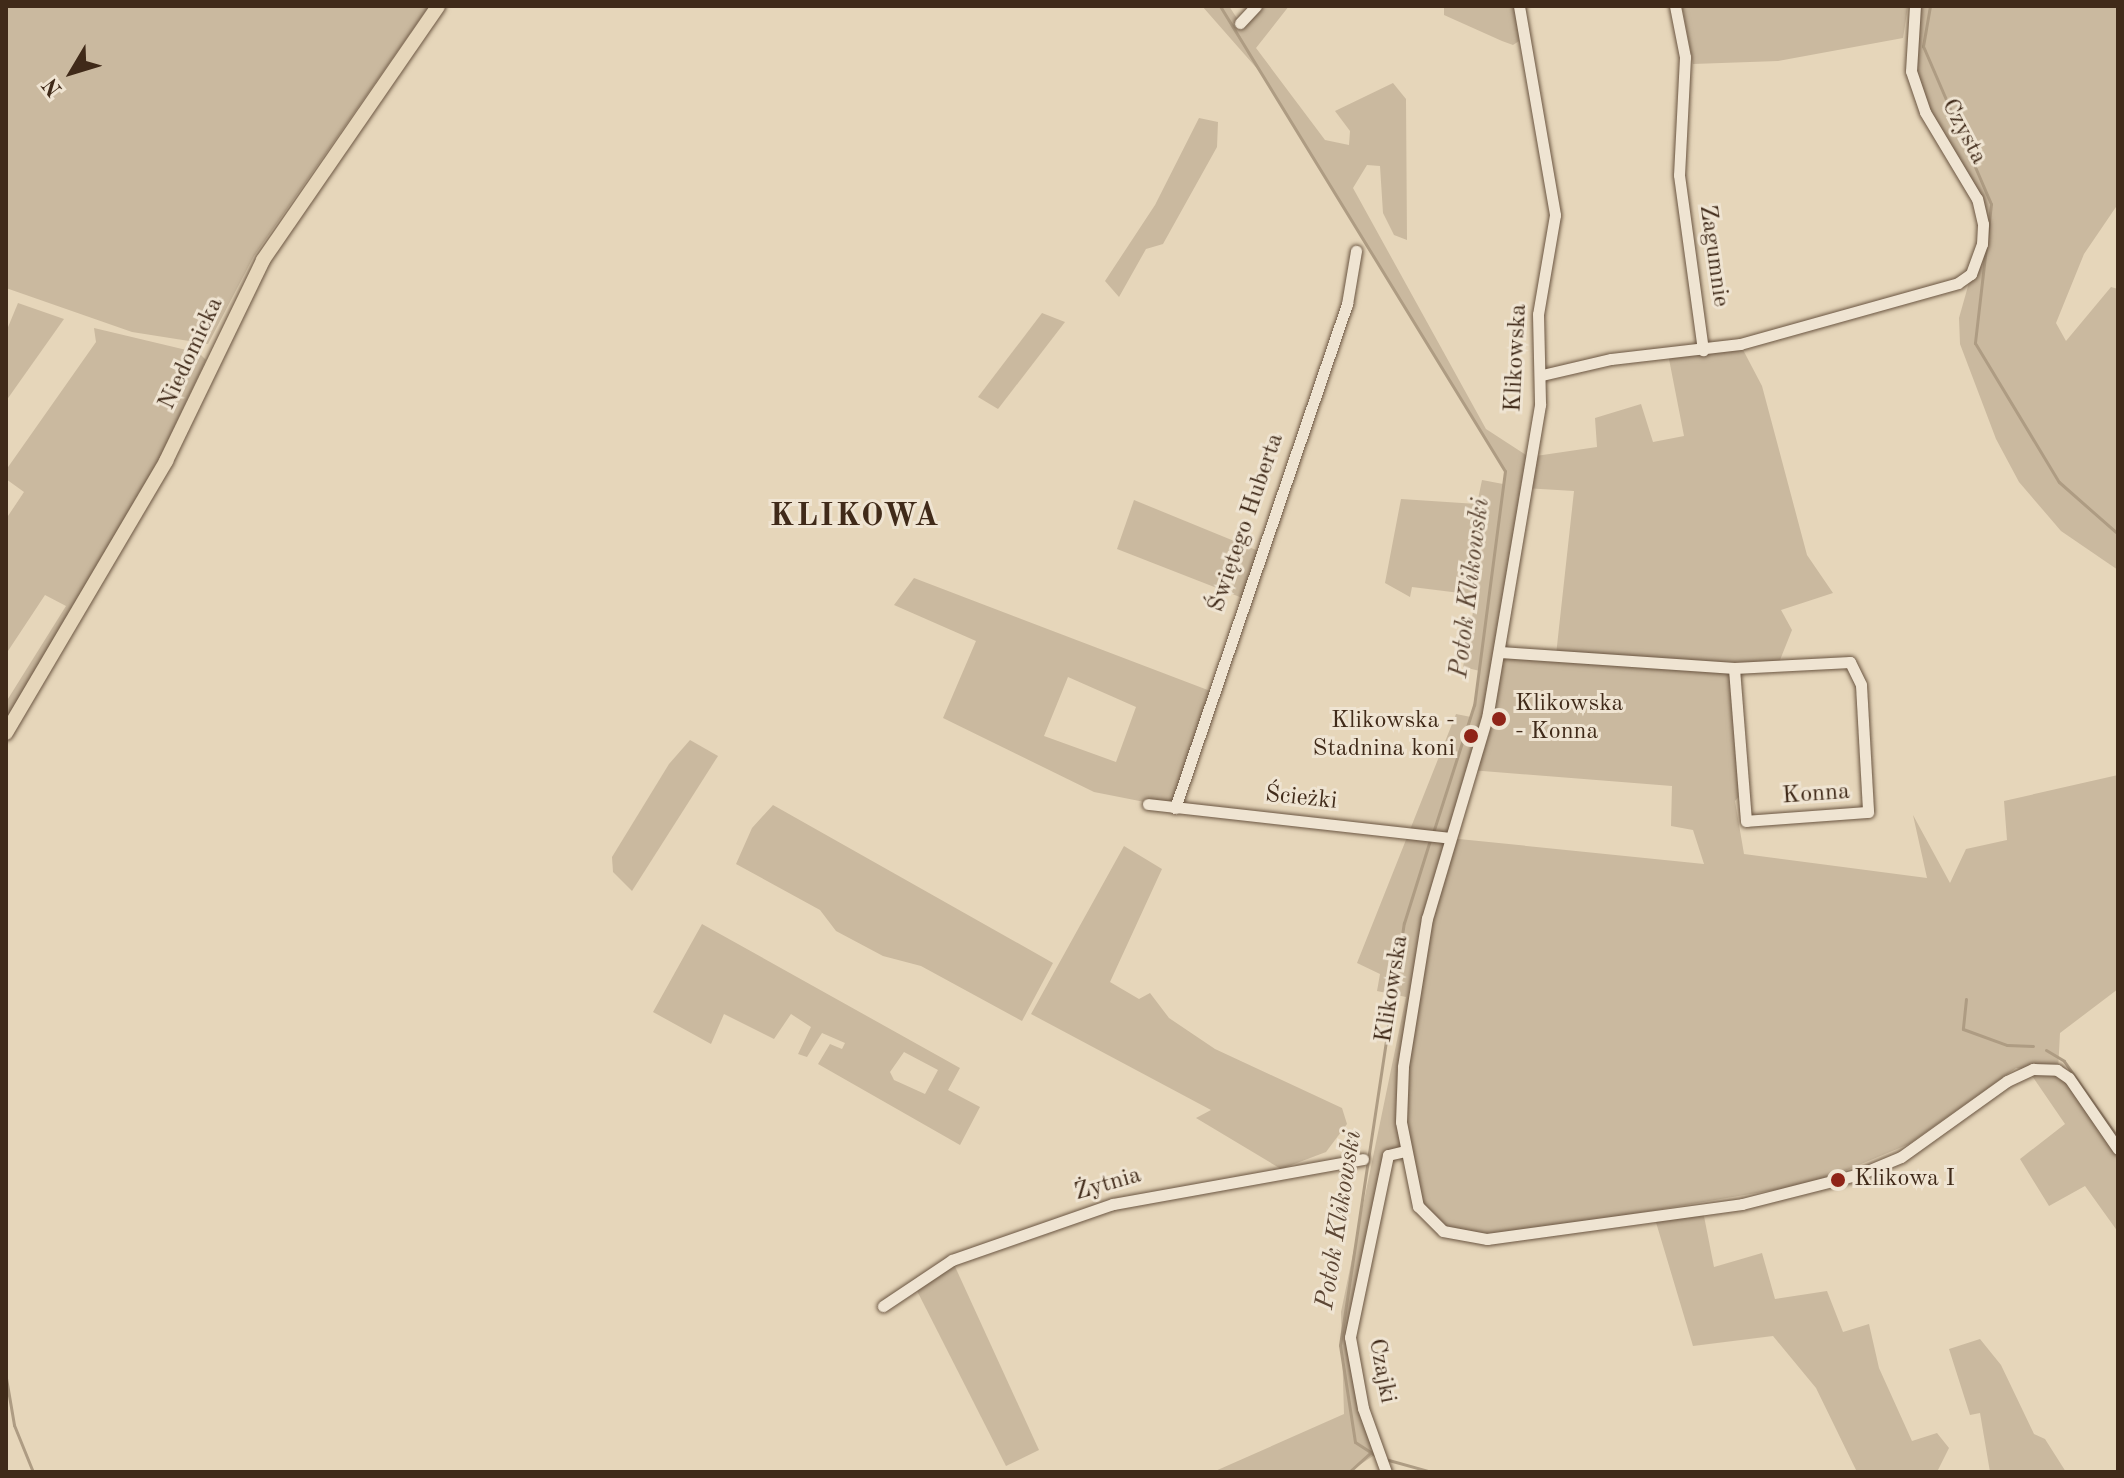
<!DOCTYPE html>
<html>
<head>
<meta charset="utf-8">
<style>
  body { margin:0 }
  #map { position:relative; width:2124px; height:1478px; overflow:hidden; background:#e6d6ba; font-family:"Old Standard TT",serif }
  div>[style] { position:absolute }
  .green>* { inset:0; background:#cab99f }
  .stream>* { height:3px; margin:-1.5px; padding:0 1.5px; transform-origin:1.5px; border-radius:1.5px; background:#ae9c83 }
  .roads { filter:drop-shadow(0 0 2px #6a5541) drop-shadow(0 0 2px #6a5541) }
  .minor>* { height:11px; margin:-5.5px; padding:0 5.5px; transform-origin:5.5px; border-radius:5.5px; background:#efe4d2 }
  .major>* { height:14px; margin:-7px; padding:0 7px; transform-origin:7px; border-radius:7px; background:#e6d6ba }
  .dots>* { width:22px; height:22px; translate:-50% -50%; box-sizing:border-box; border:4px solid #efe4d2; border-radius:50% }
  span { translate:-50% -50%; white-space:nowrap; text-align:center; line-height:1.15; -webkit-text-stroke:6px #efe4d2; paint-order:stroke }
  .street-label { font-size:24px; color:#402a19 }
  .poi-label { font-size:24px; color:#402a19 }
  .left { translate:0 -50%; text-align:left }
  .right { translate:-100% -50%; text-align:right }
  .water-label { font-size:26px; color:#5c4634; font-style:italic }
  .district-label { font-size:32px; color:#402a19; font-weight:700; letter-spacing:2px }
  .frame { position:absolute; inset:0; border:8px solid #402a19; pointer-events:none }
  .north { position:absolute; left:32px; top:32px; width:80px; height:80px; -webkit-text-stroke:6px #efe4d2; paint-order:stroke; rotate:232deg; font-size:22px; font-weight:700; line-height:32px; text-align:center; color:#402a19 }
  .north::after { content:''; display:block; margin:auto; width:28px; height:36px; background:#402a19; clip-path:polygon(50% 0,100% 100%,50% 72%,0 100%) }
</style>
</head>
<body>
<div id="map">
  <div class="green">
    <i style="clip-path:polygon(6px 6px,429px 6px,254px 256px,208px 344px,132px 332px,6px 288px)"></i>
    <i style="clip-path:polygon(evenodd,1202px 6px,1229px 6px,1240px 23px,1256px 6px,1289px 6px,1256px 48px,1325px 140px,1349px 145px,1350px 131px,1335px 111px,1393px 83px,1406px 99px,1407px 240px,1394px 235px,1383px 213px,1380px 166px,1367px 165px,1353px 188px,1486px 429px,1529px 457px,1597px 447px,1595px 418px,1641px 404px,1653px 442px,1684px 436px,1668px 354px,1740px 344px,1762px 386px,1807px 555px,1833px 593px,1781px 610px,1792px 630px,1778px 665px,1734px 669px,1742px 793px,1735px 801px,1744px 854px,1927px 878px,1913px 815px,1950px 883px,1966px 849px,2007px 840px,2004px 801px,2118px 775px,2118px 989px,2060px 1033px,2058px 1071px,2118px 1149px,2118px 1232px,2085px 1186px,2049px 1206px,2020px 1159px,2065px 1124px,2028px 1070px,2016px 1068px,1909px 1144px,1816px 1183px,1532px 1231px,1461px 1235px,1429px 1221px,1406px 1152px,1388px 1155px,1350px 1337px,1379px 1452px,1349px 1472px,1213px 1472px,1344px 1414px,1341px 1312px,1406px 997px,1377px 991px,1380px 974px,1357px 963px,1456px 714px,1471px 717px,1480px 671px,1463px 667px,1476px 595px,1412px 587px,1410px 597px,1385px 583px,1401px 499px,1477px 504px,1482px 480px,1503px 484px,1505px 471px,1260px 72px,1202px 6px,1524px 488px,1574px 491px,1556px 655px,1500px 652px,1524px 488px,1202px 6px,1470px 770px,1672px 786px,1671px 826px,1693px 830px,1704px 864px,1449px 838px,1470px 770px)"></i>
    <i style="clip-path:polygon(1444px 6px,1519px 6px,1522px 39px,1513px 45px,1502px 41px,1444px 15px)"></i>
    <i style="clip-path:polygon(1682px 6px,1908px 6px,1903px 38px,1778px 61px,1693px 64px)"></i>
    <i style="clip-path:polygon(1915px 6px,2118px 6px,2118px 204px,2084px 254px,2056px 323px,2066px 341px,2111px 287px,2118px 289px,2118px 570px,2061px 531px,2019px 482px,1996px 439px,1960px 344px,1959px 318px,1983px 233px,1965px 181px,1911px 71px)"></i>
    <i style="clip-path:polygon(1199px 118px,1218px 122px,1217px 147px,1163px 244px,1146px 249px,1119px 297px,1105px 281px,1155px 205px)"></i>
    <i style="clip-path:polygon(18px 303px,64px 319px,6px 401px,6px 332px)"></i>
    <i style="clip-path:polygon(1042px 313px,1065px 322px,998px 409px,978px 397px)"></i>
    <i style="clip-path:polygon(94px 328px,199px 353px,206px 360px,160px 457px,6px 722px,6px 702px,66px 606px,45px 595px,6px 654px,6px 519px,24px 492px,6px 479px,6px 470px,96px 342px)"></i>
    <i style="clip-path:polygon(1134px 500px,1261px 552px,1245px 599px,1117px 549px)"></i>
    <i style="clip-path:polygon(evenodd,914px 578px,1213px 692px,1175px 808px,1094px 792px,943px 718px,976px 641px,894px 605px,914px 578px,1068px 677px,1136px 707px,1116px 762px,1044px 736px,1068px 677px)"></i>
    <i style="clip-path:polygon(690px 740px,718px 756px,632px 891px,613px 872px,612px 857px,669px 764px)"></i>
    <i style="clip-path:polygon(773px 805px,1053px 963px,1022px 1021px,921px 966px,883px 956px,836px 931px,820px 910px,736px 864px,752px 828px)"></i>
    <i style="clip-path:polygon(1124px 846px,1162px 869px,1110px 982px,1139px 999px,1150px 993px,1169px 1018px,1215px 1049px,1342px 1108px,1347px 1124px,1326px 1152px,1281px 1169px,1196px 1118px,1211px 1110px,1031px 1014px)"></i>
    <i style="clip-path:polygon(evenodd,702px 924px,960px 1068px,948px 1090px,980px 1107px,960px 1145px,818px 1064px,830px 1044px,842px 1049px,845px 1043px,822px 1033px,807px 1057px,798px 1054px,811px 1027px,791px 1014px,774px 1039px,724px 1014px,711px 1044px,653px 1012px,702px 924px,904px 1052px,938px 1070px,925px 1094px,894px 1080px,890px 1072px,904px 1052px)"></i>
    <i style="clip-path:polygon(1703px 1211px,1714px 1267px,1762px 1253px,1775px 1299px,1827px 1291px,1843px 1332px,1869px 1324px,1879px 1368px,1912px 1441px,1937px 1433px,1949px 1448px,1937px 1472px,1857px 1472px,1816px 1388px,1773px 1336px,1693px 1346px,1655px 1219px)"></i>
    <i style="clip-path:polygon(952px 1260px,1039px 1450px,1006px 1466px,913px 1283px)"></i>
    <i style="clip-path:polygon(1980px 1339px,2001px 1365px,2034px 1434px,2045px 1439px,2066px 1472px,1990px 1472px,1980px 1413px,1970px 1415px,1949px 1349px)"></i>
  </div>
  <div class="stream">
    <i style="left:1220px;top:6px;width:545px;rotate:58.5deg"></i>
    <i style="left:1505px;top:471px;width:236px;rotate:97.5deg"></i>
    <i style="left:1474px;top:705px;width:134px;rotate:107.8deg"></i>
    <i style="left:1930px;top:6px;width:41px;rotate:99.9deg"></i>
    <i style="left:1923px;top:46px;width:172px;rotate:66.7deg"></i>
    <i style="left:1991px;top:204px;width:140px;rotate:96.6deg"></i>
    <i style="left:1975px;top:343px;width:162px;rotate:58.9deg"></i>
    <i style="left:2059px;top:482px;width:79px;rotate:41.4deg"></i>
    <i style="left:1966px;top:999px;width:30px;rotate:96deg"></i>
    <i style="left:1963px;top:1029px;width:47px;rotate:20deg"></i>
    <i style="left:2007px;top:1045px;width:26px;rotate:2deg"></i>
    <i style="left:2046px;top:1050px;width:21px;rotate:31deg"></i>
    <i style="left:2064px;top:1061px;width:94px;rotate:55deg"></i>
    <i style="left:6px;top:1378px;width:48px;rotate:80.3deg"></i>
    <i style="left:14px;top:1425px;width:51px;rotate:68deg"></i>
    <i style="left:1378px;top:1457px;width:27px;rotate:-147deg"></i>
    <i style="left:1355px;top:1442px;width:98px;rotate:-98.8deg"></i>
    <i style="left:1340px;top:1345px;width:427px;rotate:-81.4deg"></i>
    <i style="left:1404px;top:923px;width:87px;rotate:-72.6deg"></i>
    <i style="left:1385px;top:1459px;width:49px;rotate:15.5deg"></i>
    <i style="left:1349px;top:1472px;width:27px;rotate:-42deg"></i>
  </div>
  <div class="roads">
    <div class="minor">
      <i style="left:1519px;top:6px;width:212px;rotate:80.2deg"></i>
      <i style="left:1555px;top:215px;width:100px;rotate:99.7deg"></i>
      <i style="left:1538px;top:314px;width:91px;rotate:88.7deg"></i>
      <i style="left:1540px;top:405px;width:313px;rotate:99.6deg"></i>
      <i style="left:1488px;top:714px;width:213px;rotate:106.6deg"></i>
      <i style="left:1427px;top:918px;width:151px;rotate:99.2deg"></i>
      <i style="left:1403px;top:1067px;width:55px;rotate:92.1deg"></i>
      <i style="left:1401px;top:1122px;width:86px;rotate:78.6deg"></i>
      <i style="left:1418px;top:1206px;width:35px;rotate:45deg"></i>
      <i style="left:1443px;top:1231px;width:45px;rotate:10.3deg"></i>
      <i style="left:1487px;top:1239px;width:257px;rotate:-7.8deg"></i>
      <i style="left:1742px;top:1204px;width:122px;rotate:-14.3deg"></i>
      <i style="left:1860px;top:1174px;width:44px;rotate:-22.5deg"></i>
      <i style="left:1901px;top:1157px;width:130px;rotate:-35.6deg"></i>
      <i style="left:2007px;top:1081px;width:29px;rotate:-25deg"></i>
      <i style="left:2033px;top:1069px;width:24px;rotate:2deg"></i>
      <i style="left:2057px;top:1070px;width:14px;rotate:34deg"></i>
      <i style="left:2069px;top:1078px;width:86px;rotate:55.4deg"></i>
      <i style="left:1675px;top:6px;width:52px;rotate:78.9deg"></i>
      <i style="left:1685px;top:57px;width:118px;rotate:92.9deg"></i>
      <i style="left:1679px;top:175px;width:177px;rotate:82.2deg"></i>
      <i style="left:1240px;top:23px;width:23px;rotate:-47deg"></i>
      <i style="left:1542px;top:375px;width:71px;rotate:-13.1deg"></i>
      <i style="left:1611px;top:359px;width:130px;rotate:-6.6deg"></i>
      <i style="left:1740px;top:344px;width:226px;rotate:-15.6deg"></i>
      <i style="left:1958px;top:283px;width:16px;rotate:-35deg"></i>
      <i style="left:1971px;top:274px;width:32px;rotate:-70deg"></i>
      <i style="left:1982px;top:244px;width:20px;rotate:-87deg"></i>
      <i style="left:1983px;top:224px;width:26px;rotate:-103deg"></i>
      <i style="left:1977px;top:199px;width:101px;rotate:-120.9deg"></i>
      <i style="left:1925px;top:112px;width:43px;rotate:-108.9deg"></i>
      <i style="left:1911px;top:71px;width:65px;rotate:-86.5deg"></i>
      <i style="left:1500px;top:652px;width:235px;rotate:3.9deg"></i>
      <i style="left:1734px;top:668px;width:116px;rotate:-3deg"></i>
      <i style="left:1850px;top:662px;width:25px;rotate:64deg"></i>
      <i style="left:1861px;top:685px;width:127px;rotate:86.8deg"></i>
      <i style="left:1868px;top:812px;width:122px;rotate:175.8deg"></i>
      <i style="left:1746px;top:821px;width:153px;rotate:-94.5deg"></i>
      <i style="left:1148px;top:804px;width:303px;rotate:6.4deg"></i>
      <i style="left:1175px;top:808px;width:533px;rotate:-71.16deg"></i>
      <i style="left:1347px;top:304px;width:54px;rotate:-80.4deg"></i>
      <i style="left:883px;top:1306px;width:83px;rotate:-33.7deg"></i>
      <i style="left:952px;top:1260px;width:170px;rotate:-19.2deg"></i>
      <i style="left:1113px;top:1204px;width:254px;rotate:-10.2deg"></i>
      <i style="left:1386px;top:1472px;width:68px;rotate:-109.8deg"></i>
      <i style="left:1363px;top:1408px;width:72px;rotate:-100.4deg"></i>
      <i style="left:1350px;top:1337px;width:186px;rotate:-78.2deg"></i>
      <i style="left:1388px;top:1155px;width:18px;rotate:-13deg"></i>
    </div>
    <div class="major">
      <i style="left:6px;top:733px;width:316px;rotate:-59.5deg"></i>
      <i style="left:166px;top:461px;width:223px;rotate:-64.2deg"></i>
      <i style="left:263px;top:260px;width:308px;rotate:-55.4deg"></i>
    </div>
  </div>
  <div class="dots">
    <i style="left:1499px;top:719px;background:#8f2418"></i>
    <i style="left:1471px;top:736px;background:#8f2418"></i>
    <i style="left:1838px;top:1180px;background:#8f2418"></i>
  </div>
  <div class="street-label">
    <span style="left:1963px;top:132px;rotate:62deg">Czysta</span>
    <span style="left:1713px;top:256px;rotate:82deg">Zagumnie</span>
    <span style="left:192px;top:354px;rotate:-65deg">Niedomicka</span>
    <span style="left:1517px;top:358px;rotate:-87deg">Klikowska</span>
    <span style="left:1247px;top:523px;rotate:-71deg">Świętego Huberta</span>
    <span style="left:1816px;top:795px;rotate:-4deg">Konna</span>
    <span style="left:1301px;top:799px;rotate:6deg">Ścieżki</span>
    <span style="left:1393px;top:989px;rotate:-81deg">Klikowska</span>
    <span style="left:1108px;top:1185px;rotate:-16deg">Żytnia</span>
    <span style="left:1381px;top:1371px;rotate:79deg">Czajki</span>
  </div>
  <div class="poi-label">
    <span class="left" style="left:1515px;top:719px">Klikowska<br>- Konna</span>
    <span class="right" style="left:1455px;top:736px">Klikowska -<br>Stadnina koni</span>
    <span class="left" style="left:1854px;top:1180px">Klikowa I</span>
  </div>
  <div class="water-label">
    <span style="left:1471px;top:588px;rotate:-83deg">Potok Klikowski</span>
    <span style="left:1340px;top:1220px;rotate:-81deg">Potok Klikowski</span>
  </div>
  <div class="district-label">
    <span style="left:855px;top:517px">KLIKOWA</span>
  </div>
  <div class="frame"></div>
  <div class="north">N</div>
</div>
</body>
</html>
